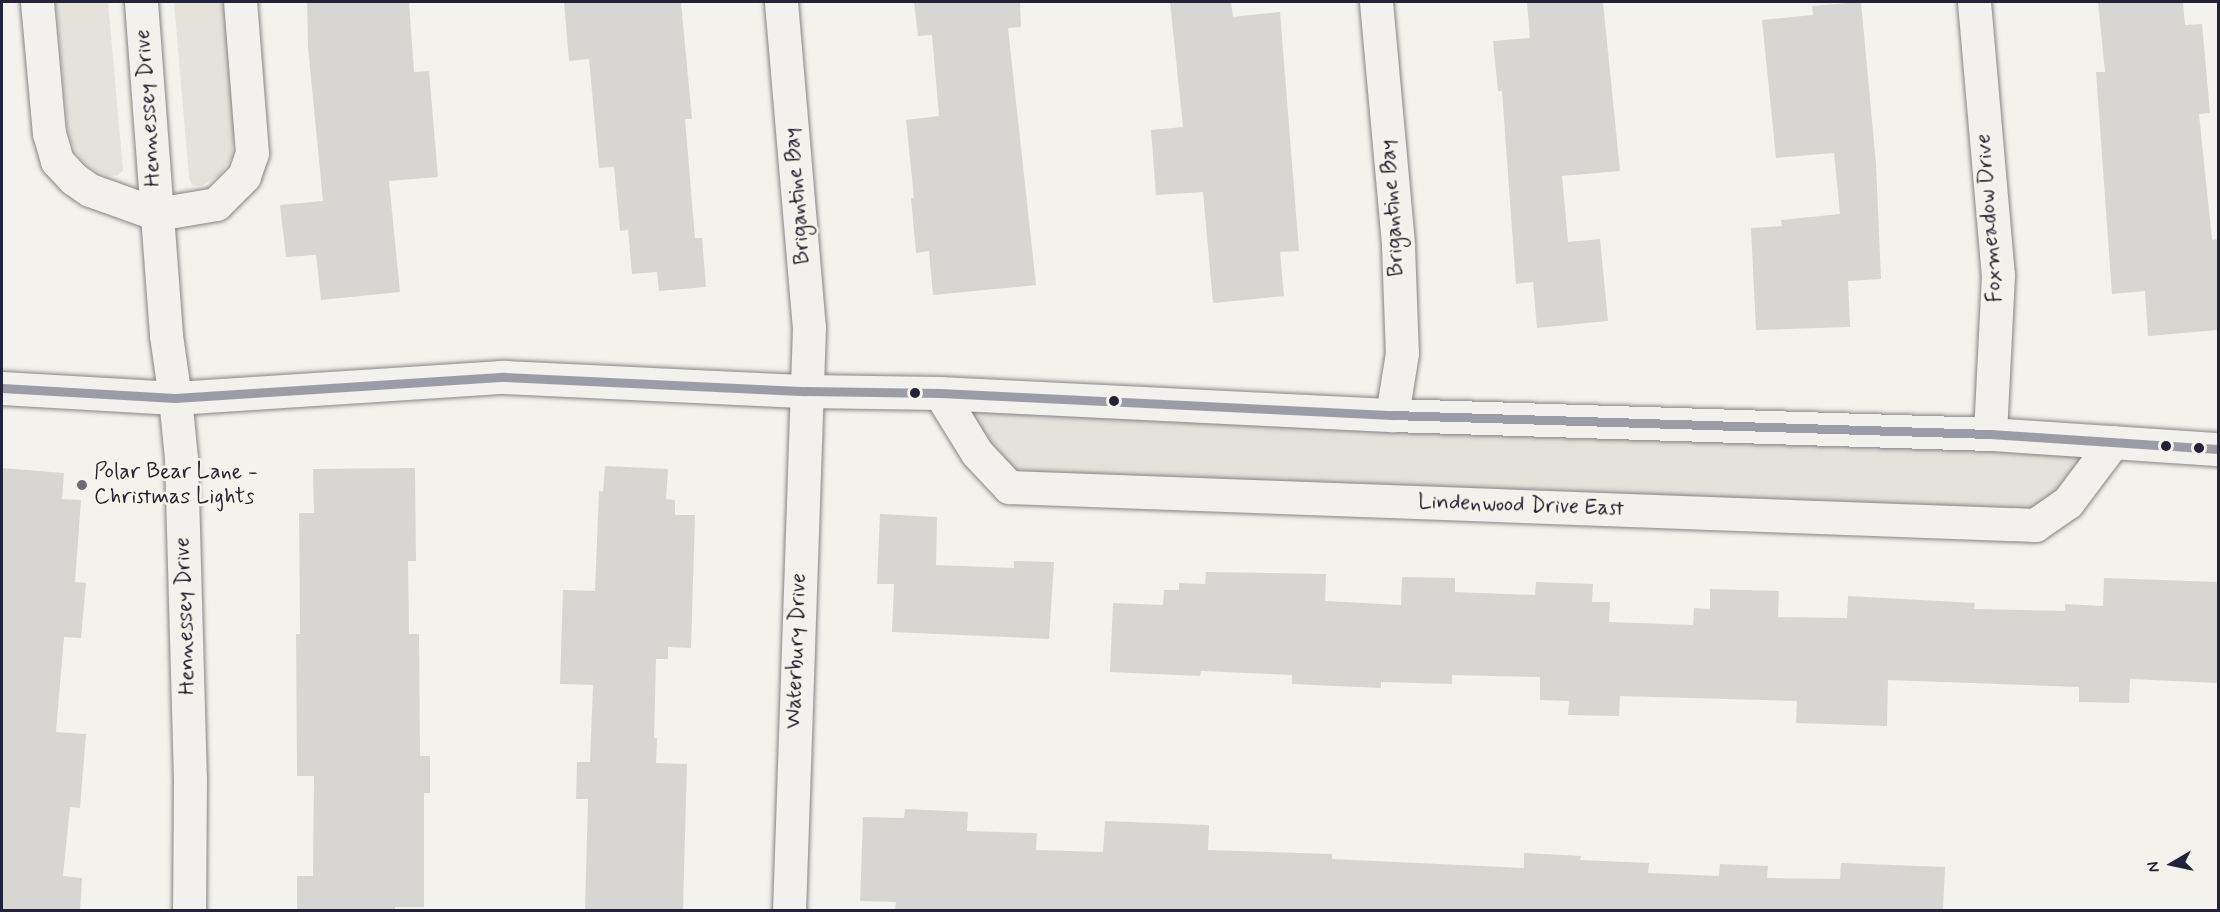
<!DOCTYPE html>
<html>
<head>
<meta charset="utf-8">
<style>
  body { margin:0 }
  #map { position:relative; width:2220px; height:912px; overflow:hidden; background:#f4f2ec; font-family:Mynerve,sans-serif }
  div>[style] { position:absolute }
  .built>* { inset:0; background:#e5e2dc }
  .building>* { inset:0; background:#d7d6d3 }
  .roads { filter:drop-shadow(0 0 2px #858486) drop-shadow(0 0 2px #858486) }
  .street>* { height:33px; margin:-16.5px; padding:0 16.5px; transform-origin:16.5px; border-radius:16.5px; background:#f2f1ed }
  .secondary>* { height:33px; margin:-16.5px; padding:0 16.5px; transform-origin:16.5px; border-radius:16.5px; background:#f2f1ed }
  .bus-1>* { height:9px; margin:-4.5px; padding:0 4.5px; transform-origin:4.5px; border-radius:4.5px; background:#9c9ca7 }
  .dots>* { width:16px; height:16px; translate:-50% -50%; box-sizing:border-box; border:3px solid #f7f3e8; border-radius:50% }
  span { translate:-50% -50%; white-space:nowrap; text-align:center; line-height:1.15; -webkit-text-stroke:5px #f7f3e8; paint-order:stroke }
  .street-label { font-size:22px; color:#22223b }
  .poi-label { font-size:22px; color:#22223b }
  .left { translate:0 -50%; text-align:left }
  .frame { position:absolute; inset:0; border:3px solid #22223b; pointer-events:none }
  .north { position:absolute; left:2142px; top:834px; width:60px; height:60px; -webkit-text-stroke:4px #f7f3e8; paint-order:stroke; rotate:261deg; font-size:16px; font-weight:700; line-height:24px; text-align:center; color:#22223b }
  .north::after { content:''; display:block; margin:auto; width:21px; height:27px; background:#22223b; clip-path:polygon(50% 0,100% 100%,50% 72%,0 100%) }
</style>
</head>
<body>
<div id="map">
  <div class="built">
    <i style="clip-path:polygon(56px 2px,108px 2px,123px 170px,118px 175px,109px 176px,96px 171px,84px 162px,74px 149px,68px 132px)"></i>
    <i style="clip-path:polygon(174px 2px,224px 2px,234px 122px,232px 157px,220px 175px,201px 186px,192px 185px,189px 178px)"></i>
    <i style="clip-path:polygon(940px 393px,2113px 442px,2035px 525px,1009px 487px)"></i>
  </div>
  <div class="building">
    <i style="clip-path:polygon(307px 2px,409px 2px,414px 72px,429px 71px,438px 177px,389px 181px,400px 292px,321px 300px,316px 255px,286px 257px,280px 205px,323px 201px,308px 47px)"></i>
    <i style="clip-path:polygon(564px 2px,681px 2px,692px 119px,685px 119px,695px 238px,702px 238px,706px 287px,659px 291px,657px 272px,632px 274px,628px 230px,620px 231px,614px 167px,599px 168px,589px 59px,569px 61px)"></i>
    <i style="clip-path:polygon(914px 2px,1020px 2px,1021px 27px,1008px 28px,1036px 285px,933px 295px,929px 251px,916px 253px,911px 198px,914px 198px,906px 120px,939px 116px,932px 35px,918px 36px)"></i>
    <i style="clip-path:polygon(1170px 2px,1231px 2px,1233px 17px,1280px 12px,1299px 251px,1280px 252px,1284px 296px,1213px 303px,1203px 192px,1156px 195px,1151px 130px,1183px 127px)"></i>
    <i style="clip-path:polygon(1527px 2px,1603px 2px,1620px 171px,1562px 176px,1568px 242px,1600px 239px,1608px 321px,1537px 328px,1533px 282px,1516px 284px,1502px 91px,1498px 91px,1493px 41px,1530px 38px)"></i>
    <i style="clip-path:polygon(1861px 2px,1876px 164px,1881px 279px,1848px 281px,1850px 327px,1756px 330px,1751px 228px,1782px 226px,1781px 220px,1840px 214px,1834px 153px,1776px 158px,1762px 20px,1813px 15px,1812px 6px)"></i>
    <i style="clip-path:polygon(2098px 2px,2183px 2px,2185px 25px,2202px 24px,2210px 113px,2199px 114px,2212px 240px,2218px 239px,2218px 330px,2148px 336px,2145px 291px,2112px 294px,2096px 72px,2105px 72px)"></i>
    <i style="clip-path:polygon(605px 466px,668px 469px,666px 499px,675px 500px,675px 515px,695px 515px,691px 648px,668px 647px,668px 659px,656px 659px,654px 738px,657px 738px,656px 763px,687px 764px,683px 910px,585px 910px,588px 799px,576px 799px,577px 762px,590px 762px,593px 685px,560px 684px,563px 590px,595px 591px,599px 491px,603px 492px)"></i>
    <i style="clip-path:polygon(2px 468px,64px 473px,62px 499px,81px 500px,75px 582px,86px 583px,81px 638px,64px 637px,56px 732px,86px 734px,80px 808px,70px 807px,63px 876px,82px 878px,80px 910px,2px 910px)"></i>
    <i style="clip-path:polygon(415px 468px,416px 561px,408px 561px,409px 634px,419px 634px,420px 756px,430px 756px,430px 793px,424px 793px,424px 907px,395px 907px,395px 910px,297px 910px,297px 876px,313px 876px,314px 776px,297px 776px,296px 634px,300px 634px,299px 513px,314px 513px,313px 469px)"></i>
    <i style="clip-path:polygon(880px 514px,937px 517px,936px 565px,1014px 568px,1014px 561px,1054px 562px,1049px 639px,892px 632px,894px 584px,877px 584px)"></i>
    <i style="clip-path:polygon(1206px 572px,1326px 574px,1325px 601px,1401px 605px,1402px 577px,1455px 578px,1455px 592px,1535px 595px,1536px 582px,1593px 584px,1592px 602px,1610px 602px,1609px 622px,1693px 625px,1694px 608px,1710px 609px,1710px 589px,1779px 591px,1778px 617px,1847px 618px,1848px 596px,1975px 603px,1974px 609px,2065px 611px,2065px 604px,2103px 606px,2104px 578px,2218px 582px,2218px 683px,2130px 679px,2129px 703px,2079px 702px,2079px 687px,1888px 680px,1887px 726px,1796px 723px,1797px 701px,1620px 696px,1619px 716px,1568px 715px,1569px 701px,1540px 700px,1540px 677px,1452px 675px,1452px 684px,1381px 682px,1381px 688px,1292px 684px,1292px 675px,1201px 671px,1200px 676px,1110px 672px,1113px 603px,1163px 605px,1164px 590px,1179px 590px,1179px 583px,1205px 584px)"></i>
    <i style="clip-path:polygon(905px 809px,968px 812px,967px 831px,1037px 833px,1036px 850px,1103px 852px,1105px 821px,1209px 825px,1208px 850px,1332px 854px,1332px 859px,1524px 868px,1524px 853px,1581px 856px,1580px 860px,1649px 863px,1648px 873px,1719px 876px,1720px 864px,1768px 866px,1767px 878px,1840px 879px,1841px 863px,1945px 867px,1943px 910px,895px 910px,896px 902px,860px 901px,863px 817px,904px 818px)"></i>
  </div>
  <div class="roads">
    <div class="street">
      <i style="left:37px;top:2px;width:132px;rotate:84.8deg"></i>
      <i style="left:49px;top:133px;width:29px;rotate:74deg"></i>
      <i style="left:57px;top:161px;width:25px;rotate:47deg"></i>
      <i style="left:74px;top:179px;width:19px;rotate:35deg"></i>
      <i style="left:90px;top:190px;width:71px;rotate:19.7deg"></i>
      <i style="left:157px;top:214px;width:60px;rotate:-9.6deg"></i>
      <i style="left:216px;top:204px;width:40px;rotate:-45deg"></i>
      <i style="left:244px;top:176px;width:24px;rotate:-71deg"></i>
      <i style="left:252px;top:153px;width:151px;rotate:-94.5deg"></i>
      <i style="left:781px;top:2px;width:326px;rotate:85.1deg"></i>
      <i style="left:809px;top:327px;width:583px;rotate:91.96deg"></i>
      <i style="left:1376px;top:2px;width:245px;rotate:84.8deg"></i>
      <i style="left:1398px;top:246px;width:107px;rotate:87.9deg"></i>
      <i style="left:1402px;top:353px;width:63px;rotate:99.2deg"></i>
      <i style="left:1974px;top:2px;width:274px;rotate:85deg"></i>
      <i style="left:1998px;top:275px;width:159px;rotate:92.9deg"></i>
      <i style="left:940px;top:393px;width:70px;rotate:58.3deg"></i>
      <i style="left:977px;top:453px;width:47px;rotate:46.7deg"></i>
      <i style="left:1009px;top:487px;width:1027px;rotate:2.12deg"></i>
      <i style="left:2035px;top:525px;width:40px;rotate:-34.9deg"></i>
      <i style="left:2068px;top:502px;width:75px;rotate:-53.1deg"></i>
      <i style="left:175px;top:398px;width:60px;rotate:84.3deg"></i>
      <i style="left:181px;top:458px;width:320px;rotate:88.4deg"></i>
      <i style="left:190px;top:778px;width:132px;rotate:90.4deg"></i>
    </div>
    <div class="secondary">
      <i style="left:141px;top:2px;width:334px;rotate:85.7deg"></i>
      <i style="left:166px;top:335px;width:64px;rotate:81.9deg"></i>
      <i style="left:2px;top:388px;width:173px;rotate:3.3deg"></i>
      <i style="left:175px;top:398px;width:330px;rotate:-3.7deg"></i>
      <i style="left:504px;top:377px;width:302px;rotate:2.7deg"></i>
      <i style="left:806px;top:391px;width:134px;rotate:0.9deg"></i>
      <i style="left:940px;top:393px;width:453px;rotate:2.8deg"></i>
      <i style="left:1392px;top:415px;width:598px;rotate:1.82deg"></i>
      <i style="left:1990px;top:434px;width:228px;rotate:3.8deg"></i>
    </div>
  </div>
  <div class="bus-1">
    <i style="left:2px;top:388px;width:173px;rotate:3.3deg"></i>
    <i style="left:175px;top:398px;width:330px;rotate:-3.7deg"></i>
    <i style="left:504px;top:377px;width:302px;rotate:2.7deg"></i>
    <i style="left:806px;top:391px;width:134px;rotate:0.9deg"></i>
    <i style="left:940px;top:393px;width:453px;rotate:2.8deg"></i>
    <i style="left:1392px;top:415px;width:598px;rotate:1.82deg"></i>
    <i style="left:1990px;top:434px;width:228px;rotate:3.8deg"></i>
  </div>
  <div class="dots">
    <i style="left:915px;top:393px;background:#22223b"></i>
    <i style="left:1114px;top:401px;background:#22223b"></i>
    <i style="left:2166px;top:446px;background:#22223b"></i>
    <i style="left:2199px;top:448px;background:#22223b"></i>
    <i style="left:82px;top:485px;background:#6c6b79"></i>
  </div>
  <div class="street-label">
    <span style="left:149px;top:108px;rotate:-94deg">Hennessey Drive</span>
    <span style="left:798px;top:196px;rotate:-95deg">Brigantine Bay</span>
    <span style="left:1393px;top:208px;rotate:-94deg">Brigantine Bay</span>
    <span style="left:1990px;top:218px;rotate:-94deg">Foxmeadow Drive</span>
    <span style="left:1521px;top:506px;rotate:2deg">Lindenwood Drive East</span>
    <span style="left:186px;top:616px;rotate:-92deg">Hennessey Drive</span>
    <span style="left:797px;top:651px;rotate:-88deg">Waterbury Drive</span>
  </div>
  <div class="poi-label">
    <span class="left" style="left:94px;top:485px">Polar Bear Lane -<br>Christmas Lights</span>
  </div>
  <div class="frame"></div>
  <div class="north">N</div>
</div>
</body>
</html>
